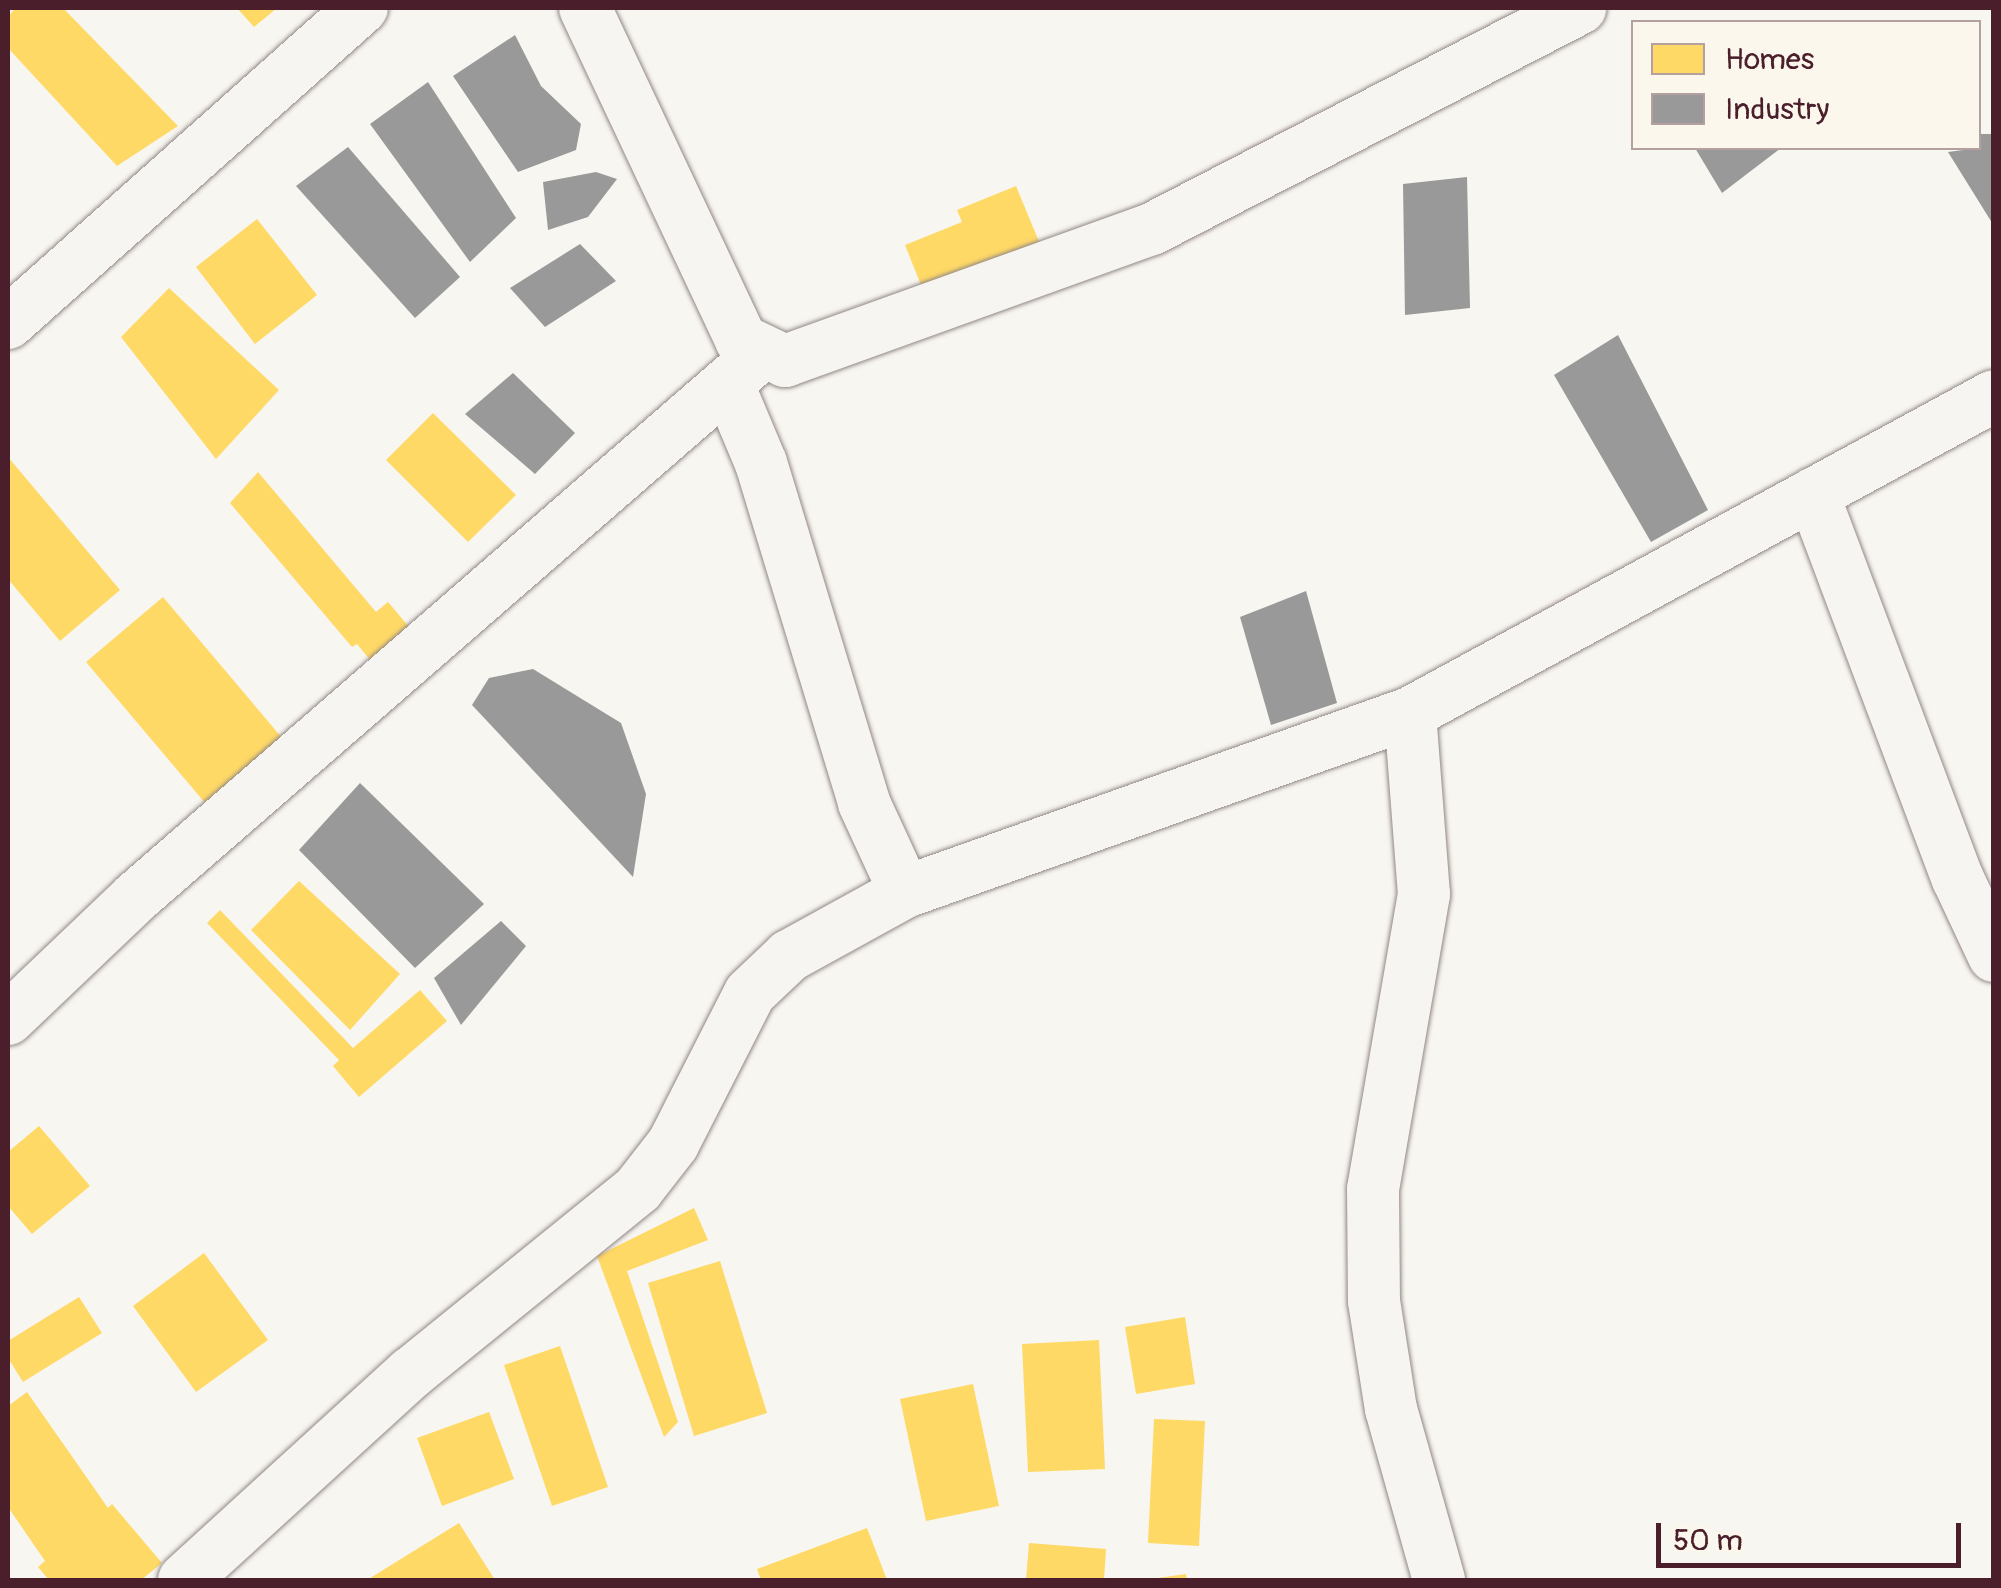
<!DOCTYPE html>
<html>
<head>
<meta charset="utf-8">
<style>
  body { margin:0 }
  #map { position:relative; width:2001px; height:1588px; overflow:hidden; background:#f8f6f0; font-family:Pangolin,sans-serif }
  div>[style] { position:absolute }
  .homes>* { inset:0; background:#ffd966 }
  .industry>* { inset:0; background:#999 }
  .roads { filter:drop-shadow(0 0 2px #918787) drop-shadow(0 0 2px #918787) }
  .minor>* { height:52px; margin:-26px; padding:0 26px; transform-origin:26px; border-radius:26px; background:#f6f5f1 }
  span { translate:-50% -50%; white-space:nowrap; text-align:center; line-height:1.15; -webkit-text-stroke:10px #fbf7ec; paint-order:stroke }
  .frame { position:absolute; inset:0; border:10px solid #4a1f2b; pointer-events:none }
  .legend { position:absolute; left:1631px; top:20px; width:350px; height:130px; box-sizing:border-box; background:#fbf7ec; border:2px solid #b4a19f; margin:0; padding:12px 18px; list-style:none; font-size:30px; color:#4a1f2b }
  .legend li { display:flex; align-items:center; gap:20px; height:50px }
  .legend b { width:50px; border:2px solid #b4a19f }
  .scale { position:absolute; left:1656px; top:1523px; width:305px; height:45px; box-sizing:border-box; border:5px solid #4a1f2b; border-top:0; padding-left:12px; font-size:30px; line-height:35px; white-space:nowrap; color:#4a1f2b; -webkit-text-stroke:8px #fbf7ec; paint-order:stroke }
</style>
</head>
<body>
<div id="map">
  <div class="homes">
    <i style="clip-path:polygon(15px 8px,63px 8px,178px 126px,117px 166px,8px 48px,8px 17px)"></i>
    <i style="clip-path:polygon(237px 8px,277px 8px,254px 27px)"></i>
    <i style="clip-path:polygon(1016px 186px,1040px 244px,923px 290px,905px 245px,962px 222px,957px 210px)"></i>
    <i style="clip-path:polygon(257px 219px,317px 295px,255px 344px,196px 267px)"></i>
    <i style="clip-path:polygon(169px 288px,279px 390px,216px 459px,121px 337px)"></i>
    <i style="clip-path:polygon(433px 413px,516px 495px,468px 542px,386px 460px)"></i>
    <i style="clip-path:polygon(8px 457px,120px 590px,60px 641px,8px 579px)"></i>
    <i style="clip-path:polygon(258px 472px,376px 612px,388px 602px,410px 628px,371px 661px,357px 644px,352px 647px,230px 503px)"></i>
    <i style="clip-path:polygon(163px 597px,288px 745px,211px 810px,86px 662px)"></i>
    <i style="clip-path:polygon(299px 881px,400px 974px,350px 1030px,251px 930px)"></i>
    <i style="clip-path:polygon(220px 910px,353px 1048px,420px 990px,447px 1021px,359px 1097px,333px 1066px,339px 1060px,207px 923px)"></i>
    <i style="clip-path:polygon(39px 1126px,90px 1186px,32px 1234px,8px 1206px,8px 1152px)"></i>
    <i style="clip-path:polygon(694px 1208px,708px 1240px,627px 1271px,678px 1422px,664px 1437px,597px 1256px)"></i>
    <i style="clip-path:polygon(204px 1253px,268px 1340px,196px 1392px,133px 1306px)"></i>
    <i style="clip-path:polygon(720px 1261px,767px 1413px,694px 1436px,648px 1283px)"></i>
    <i style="clip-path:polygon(79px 1297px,102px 1333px,23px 1382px,8px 1358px,8px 1341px)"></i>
    <i style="clip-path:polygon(1185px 1317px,1195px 1384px,1136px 1394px,1125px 1327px)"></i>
    <i style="clip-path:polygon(1099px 1340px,1105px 1469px,1028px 1472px,1022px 1344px)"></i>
    <i style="clip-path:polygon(560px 1346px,608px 1487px,552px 1506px,504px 1365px)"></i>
    <i style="clip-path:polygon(973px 1384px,999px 1506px,926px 1521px,900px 1399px)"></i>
    <i style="clip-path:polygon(27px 1392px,108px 1508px,112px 1504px,162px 1563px,141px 1580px,49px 1580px,38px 1567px,45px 1561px,8px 1507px,8px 1406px)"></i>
    <i style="clip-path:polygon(489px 1412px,514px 1479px,442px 1506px,417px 1438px)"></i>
    <i style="clip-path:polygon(1154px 1419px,1205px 1421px,1199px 1546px,1148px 1543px)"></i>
    <i style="clip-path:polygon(459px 1523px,495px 1580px,367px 1580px)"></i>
    <i style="clip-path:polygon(867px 1528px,887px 1580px,761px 1580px,757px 1569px)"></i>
    <i style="clip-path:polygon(1029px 1543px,1106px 1549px,1104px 1580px,1026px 1580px)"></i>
    <i style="clip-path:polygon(1186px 1574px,1187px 1580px,1159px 1580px,1158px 1578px)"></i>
  </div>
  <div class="industry">
    <i style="clip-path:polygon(515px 35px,541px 86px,581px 124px,576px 150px,518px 172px,453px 76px)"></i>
    <i style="clip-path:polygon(428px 82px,516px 218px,470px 262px,370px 124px)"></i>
    <i style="clip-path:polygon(1978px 134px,1994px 134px,1994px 226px,1948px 152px,1978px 148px)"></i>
    <i style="clip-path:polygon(348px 147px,460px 277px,415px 318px,296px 186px)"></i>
    <i style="clip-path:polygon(1695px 148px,1781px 148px,1722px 193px)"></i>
    <i style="clip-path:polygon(596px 172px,617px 179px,588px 217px,548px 230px,543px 182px)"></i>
    <i style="clip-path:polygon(1467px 177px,1470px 308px,1405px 315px,1403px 184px)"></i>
    <i style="clip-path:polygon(580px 244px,616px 281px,545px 327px,510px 288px)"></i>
    <i style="clip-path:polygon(1618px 335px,1708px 510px,1651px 542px,1554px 375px)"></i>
    <i style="clip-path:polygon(513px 373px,575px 433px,535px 474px,465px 414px)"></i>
    <i style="clip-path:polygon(1306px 591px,1337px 703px,1271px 725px,1240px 617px)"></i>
    <i style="clip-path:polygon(533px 669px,621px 723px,646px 794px,633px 877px,472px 705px,489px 678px)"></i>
    <i style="clip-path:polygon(360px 783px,484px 904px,415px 968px,299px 850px)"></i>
    <i style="clip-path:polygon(501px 921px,526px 946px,461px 1025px,434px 978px)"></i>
  </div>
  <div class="roads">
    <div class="minor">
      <i style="left:585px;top:8px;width:367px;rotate:64.8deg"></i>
      <i style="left:741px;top:340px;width:49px;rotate:25.5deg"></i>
      <i style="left:785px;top:361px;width:390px;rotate:-19.8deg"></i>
      <i style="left:1152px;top:229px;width:482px;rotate:-27.3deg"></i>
      <i style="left:8px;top:323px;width:474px;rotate:-41.7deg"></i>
      <i style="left:729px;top:387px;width:82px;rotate:67.2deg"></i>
      <i style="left:761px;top:463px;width:355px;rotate:73.1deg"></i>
      <i style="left:864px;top:803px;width:98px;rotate:65.3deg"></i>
      <i style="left:1813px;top:494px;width:411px;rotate:69.4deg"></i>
      <i style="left:1958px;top:879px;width:85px;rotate:64.9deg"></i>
      <i style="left:1410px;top:713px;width:182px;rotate:85.6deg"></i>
      <i style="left:1424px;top:894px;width:299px;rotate:99.8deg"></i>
      <i style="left:1373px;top:1189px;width:112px;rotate:89.5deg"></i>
      <i style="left:1374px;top:1301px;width:109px;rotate:81.1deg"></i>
      <i style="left:1391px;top:1409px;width:178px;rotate:74.3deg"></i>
      <i style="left:8px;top:1019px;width:177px;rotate:-43.6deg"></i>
      <i style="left:136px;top:897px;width:828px;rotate:-40.98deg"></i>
      <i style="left:184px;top:1580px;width:307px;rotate:-42.4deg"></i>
      <i style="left:411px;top:1373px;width:292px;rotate:-39deg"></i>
      <i style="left:638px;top:1189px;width:57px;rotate:-52.1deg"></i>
      <i style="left:673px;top:1144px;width:169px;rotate:-63deg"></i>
      <i style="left:750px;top:993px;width:54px;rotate:-43.5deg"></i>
      <i style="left:789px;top:956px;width:132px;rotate:-28.9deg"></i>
      <i style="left:905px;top:892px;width:536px;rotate:-19.52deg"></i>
      <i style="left:1410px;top:713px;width:664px;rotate:-28.49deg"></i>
    </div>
  </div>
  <div class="frame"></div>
  <ul class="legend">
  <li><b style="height:28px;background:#ffd966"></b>Homes</li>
  <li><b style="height:28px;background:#999"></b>Industry</li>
  </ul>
  <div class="scale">50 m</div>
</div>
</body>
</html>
